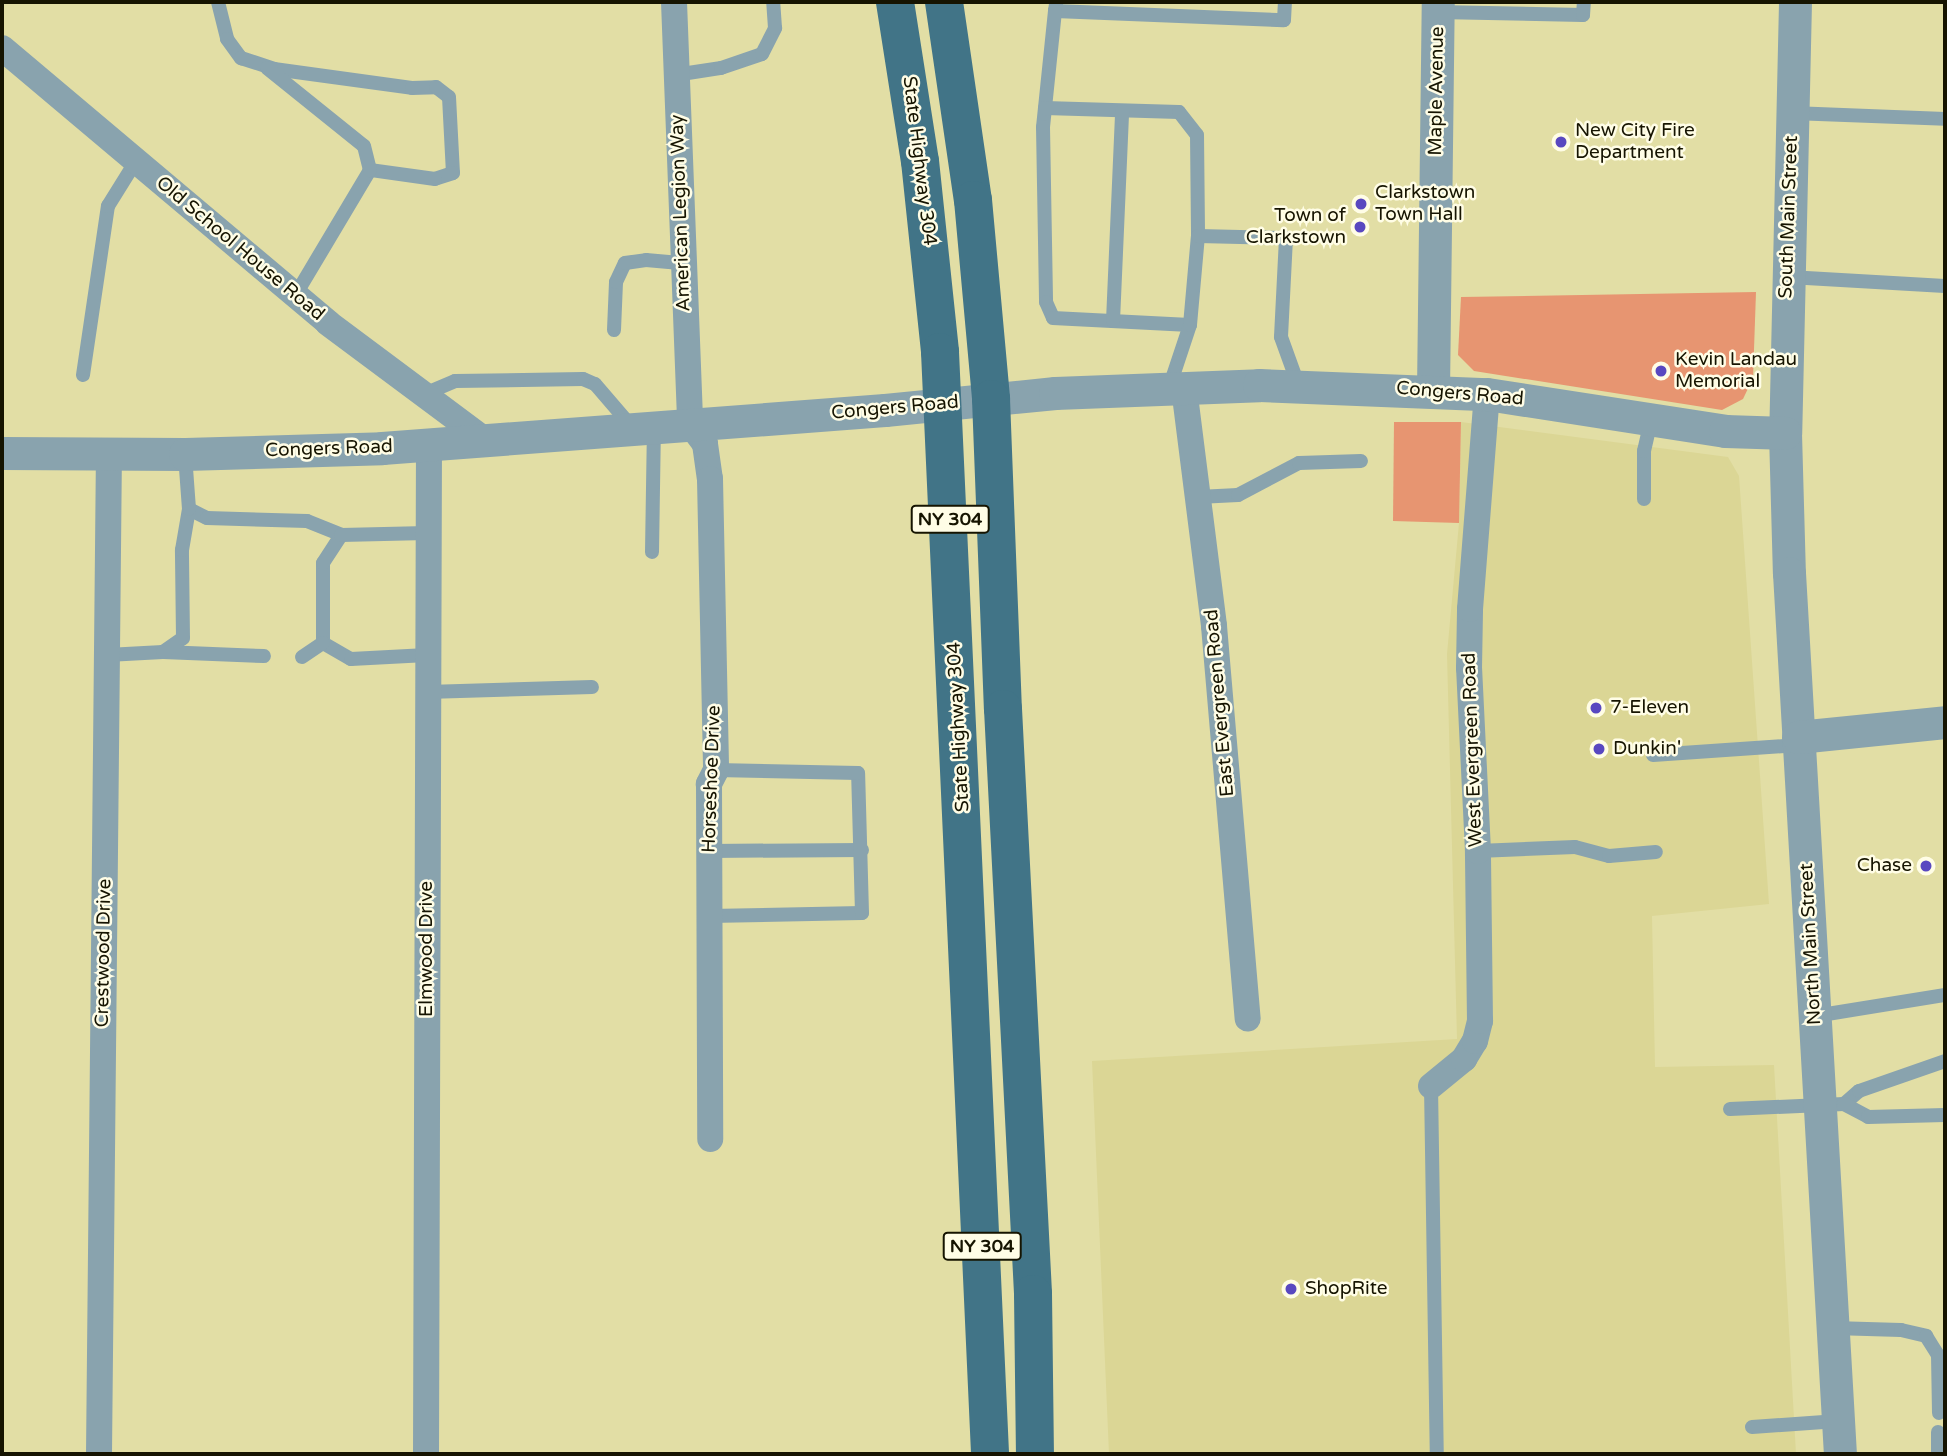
<!DOCTYPE html>
<html>
<head>
<meta charset="utf-8">
<style>
  body { margin:0 }
  #map { position:relative; width:1947px; height:1456px; overflow:hidden; background:#e2dea5; font-family:"Varela Round",sans-serif }
  div>[style] { position:absolute }
  .built>* { inset:0; background:#dbd695 }
  .green>* { inset:0; background:#e79571 }
  .service>* { height:14px; margin:-7px; padding:0 7px; transform-origin:7px; border-radius:7px; background:#89a3ae }
  .minor>* { height:26px; margin:-13px; padding:0 13px; transform-origin:13px; border-radius:13px; background:#89a3ae }
  .tertiary>* { height:33px; margin:-16.5px; padding:0 16.5px; transform-origin:16.5px; border-radius:16.5px; background:#89a3ae }
  .primary>* { height:38px; margin:-19px; padding:0 19px; transform-origin:19px; border-radius:19px; background:#417487 }
  .dots>* { width:19px; height:19px; translate:-50% -50%; box-sizing:border-box; border:4px solid #fffde6; border-radius:50% }
  span { translate:-50% -50%; white-space:nowrap; text-align:center; line-height:1.15; -webkit-text-stroke:5px #fffde6; paint-order:stroke }
  .shield-label span { padding:2px 5px; background:#fffde6; border:2px solid; border-radius:5px; -webkit-text-stroke-width:0 }
  .shield-label { font-size:18px; color:#161401; font-weight:700 }
  .street-label { font-size:19px; color:#161401 }
  .poi-label { font-size:19px; color:#161401 }
  .left { translate:0 -50%; text-align:left }
  .right { translate:-100% -50%; text-align:right }
  .frame { position:absolute; inset:0; border:4px solid #161401; pointer-events:none }
</style>
</head>
<body>
<div id="map">
  <div class="built">
    <i style="clip-path:polygon(1461px 422px,1728px 457px,1739px 476px,1769px 904px,1652px 916px,1655px 1067px,1774px 1065px,1796px 1454px,1109px 1454px,1092px 1061px,1457px 1039px,1447px 654px,1459px 523px)"></i>
  </div>
  <div class="green">
    <i style="clip-path:polygon(1756px 292px,1753px 378px,1743px 399px,1722px 410px,1474px 371px,1458px 355px,1461px 297px)"></i>
    <i style="clip-path:polygon(1394px 422px,1461px 422px,1459px 523px,1393px 521px)"></i>
  </div>
  <div class="service">
    <i style="left:218px;top:2px;width:38px;rotate:76deg"></i>
    <i style="left:227px;top:39px;width:24px;rotate:54deg"></i>
    <i style="left:241px;top:58px;width:35px;rotate:18deg"></i>
    <i style="left:274px;top:69px;width:139px;rotate:7.8deg"></i>
    <i style="left:412px;top:88px;width:24px;rotate:-2deg"></i>
    <i style="left:436px;top:87px;width:16px;rotate:38deg"></i>
    <i style="left:449px;top:97px;width:76px;rotate:87deg"></i>
    <i style="left:453px;top:173px;width:19px;rotate:162deg"></i>
    <i style="left:435px;top:179px;width:66px;rotate:-172.1deg"></i>
    <i style="left:370px;top:170px;width:147px;rotate:120.8deg"></i>
    <i style="left:1056px;top:4px;width:7px;rotate:98deg"></i>
    <i style="left:1055px;top:11px;width:229px;rotate:2.3deg"></i>
    <i style="left:1284px;top:20px;width:18px;rotate:-87deg"></i>
    <i style="left:1055px;top:11px;width:117px;rotate:95.9deg"></i>
    <i style="left:1043px;top:127px;width:175px;rotate:89deg"></i>
    <i style="left:1046px;top:302px;width:17px;rotate:66deg"></i>
    <i style="left:1053px;top:318px;width:137px;rotate:2.9deg"></i>
    <i style="left:1437px;top:12px;width:146px;rotate:1.2deg"></i>
    <i style="left:1583px;top:15px;width:13px;rotate:-86deg"></i>
    <i style="left:267px;top:68px;width:124px;rotate:38.8deg"></i>
    <i style="left:364px;top:146px;width:25px;rotate:76deg"></i>
    <i style="left:675px;top:75px;width:47px;rotate:-8.7deg"></i>
    <i style="left:721px;top:68px;width:43px;rotate:-18.9deg"></i>
    <i style="left:762px;top:54px;width:29px;rotate:-63deg"></i>
    <i style="left:775px;top:28px;width:26px;rotate:-94deg"></i>
    <i style="left:1045px;top:108px;width:134px;rotate:1.7deg"></i>
    <i style="left:1179px;top:112px;width:29px;rotate:52deg"></i>
    <i style="left:1197px;top:135px;width:101px;rotate:89.4deg"></i>
    <i style="left:1792px;top:113px;width:153px;rotate:2.2deg"></i>
    <i style="left:1789px;top:277px;width:156px;rotate:3.3deg"></i>
    <i style="left:1113px;top:321px;width:210px;rotate:-87.5deg"></i>
    <i style="left:614px;top:330px;width:48px;rotate:-87.6deg"></i>
    <i style="left:616px;top:282px;width:21px;rotate:-65deg"></i>
    <i style="left:625px;top:263px;width:21px;rotate:-8deg"></i>
    <i style="left:646px;top:260px;width:37px;rotate:5deg"></i>
    <i style="left:83px;top:375px;width:171px;rotate:-81.6deg"></i>
    <i style="left:108px;top:206px;width:53px;rotate:-58.1deg"></i>
    <i style="left:1169px;top:388px;width:66px;rotate:-71.6deg"></i>
    <i style="left:1190px;top:325px;width:89px;rotate:-84.9deg"></i>
    <i style="left:1198px;top:236px;width:88px;rotate:1.3deg"></i>
    <i style="left:1286px;top:238px;width:99px;rotate:92.9deg"></i>
    <i style="left:1281px;top:337px;width:50px;rotate:70.1deg"></i>
    <i style="left:422px;top:395px;width:36px;rotate:-23deg"></i>
    <i style="left:455px;top:381px;width:128px;rotate:-0.9deg"></i>
    <i style="left:583px;top:379px;width:13px;rotate:23deg"></i>
    <i style="left:595px;top:384px;width:57px;rotate:49.3deg"></i>
    <i style="left:1198px;top:497px;width:40px;rotate:-2.9deg"></i>
    <i style="left:1238px;top:495px;width:69px;rotate:-27.7deg"></i>
    <i style="left:1299px;top:463px;width:62px;rotate:-1.8deg"></i>
    <i style="left:1644px;top:499px;width:48px;rotate:-90deg"></i>
    <i style="left:1644px;top:451px;width:32px;rotate:-77deg"></i>
    <i style="left:189px;top:509px;width:20px;rotate:27deg"></i>
    <i style="left:207px;top:518px;width:100px;rotate:1.7deg"></i>
    <i style="left:307px;top:521px;width:37px;rotate:22deg"></i>
    <i style="left:652px;top:552px;width:124px;rotate:-89.1deg"></i>
    <i style="left:323px;top:643px;width:80px;rotate:-90deg"></i>
    <i style="left:323px;top:563px;width:33px;rotate:-57deg"></i>
    <i style="left:341px;top:535px;width:86px;rotate:-1.3deg"></i>
    <i style="left:323px;top:643px;width:32px;rotate:30deg"></i>
    <i style="left:351px;top:659px;width:76px;rotate:-3deg"></i>
    <i style="left:163px;top:652px;width:101px;rotate:2.3deg"></i>
    <i style="left:107px;top:655px;width:56px;rotate:-3.1deg"></i>
    <i style="left:163px;top:652px;width:24px;rotate:-35deg"></i>
    <i style="left:183px;top:638px;width:88px;rotate:-90.7deg"></i>
    <i style="left:182px;top:550px;width:42px;rotate:-80.3deg"></i>
    <i style="left:189px;top:509px;width:55px;rotate:-94.2deg"></i>
    <i style="left:302px;top:657px;width:25px;rotate:-34deg"></i>
    <i style="left:427px;top:692px;width:165px;rotate:-1.7deg"></i>
    <i style="left:1653px;top:755px;width:146px;rotate:-3.9deg"></i>
    <i style="left:709px;top:851px;width:153px;rotate:-0.4deg"></i>
    <i style="left:1478px;top:851px;width:97px;rotate:-2.4deg"></i>
    <i style="left:1575px;top:847px;width:35px;rotate:15deg"></i>
    <i style="left:1609px;top:856px;width:47px;rotate:-4.9deg"></i>
    <i style="left:709px;top:916px;width:153px;rotate:-1.1deg"></i>
    <i style="left:862px;top:913px;width:140px;rotate:-91.6deg"></i>
    <i style="left:858px;top:773px;width:142px;rotate:-178.8deg"></i>
    <i style="left:1815px;top:1016px;width:132px;rotate:-9.2deg"></i>
    <i style="left:1431px;top:1086px;width:368px;rotate:89.1deg"></i>
    <i style="left:1844px;top:1104px;width:20px;rotate:-41deg"></i>
    <i style="left:1859px;top:1091px;width:91px;rotate:-19.2deg"></i>
    <i style="left:1730px;top:1109px;width:114px;rotate:-2.5deg"></i>
    <i style="left:1844px;top:1104px;width:27px;rotate:28deg"></i>
    <i style="left:1868px;top:1117px;width:77px;rotate:-1.5deg"></i>
    <i style="left:1833px;top:1328px;width:68px;rotate:1.7deg"></i>
    <i style="left:1901px;top:1330px;width:26px;rotate:13deg"></i>
    <i style="left:1926px;top:1336px;width:22px;rotate:58deg"></i>
    <i style="left:1938px;top:1355px;width:58px;rotate:89deg"></i>
    <i style="left:1752px;top:1427px;width:86px;rotate:-4deg"></i>
    <i style="left:1938px;top:1454px;width:22px;rotate:-90deg"></i>
  </div>
  <div class="minor">
    <i style="left:674px;top:2px;width:422px;rotate:87.8deg"></i>
    <i style="left:690px;top:424px;width:25px;rotate:53deg"></i>
    <i style="left:705px;top:444px;width:35px;rotate:82deg"></i>
    <i style="left:710px;top:479px;width:291px;rotate:88.8deg"></i>
    <i style="left:716px;top:770px;width:16px;rotate:117deg"></i>
    <i style="left:709px;top:784px;width:355px;rotate:89.8deg"></i>
    <i style="left:2px;top:48px;width:426px;rotate:40.1deg"></i>
    <i style="left:328px;top:323px;width:196px;rotate:36.7deg"></i>
    <i style="left:1184px;top:388px;width:240px;rotate:82.8deg"></i>
    <i style="left:1214px;top:626px;width:394px;rotate:85.1deg"></i>
    <i style="left:1431px;top:1086px;width:43px;rotate:-39.3deg"></i>
    <i style="left:1464px;top:1059px;width:21px;rotate:-59deg"></i>
    <i style="left:1475px;top:1041px;width:21px;rotate:-76deg"></i>
    <i style="left:1480px;top:1021px;width:170px;rotate:-90.7deg"></i>
    <i style="left:1478px;top:851px;width:183px;rotate:-92.8deg"></i>
    <i style="left:1469px;top:668px;width:59px;rotate:-89deg"></i>
    <i style="left:1470px;top:609px;width:216px;rotate:-85.5deg"></i>
    <i style="left:99px;top:1454px;width:1002px;rotate:-89.43deg"></i>
    <i style="left:426px;top:1454px;width:1010px;rotate:-89.83deg"></i>
  </div>
  <div class="tertiary">
    <i style="left:1795px;top:2px;width:431px;rotate:91.3deg"></i>
    <i style="left:1785px;top:433px;width:140px;rotate:88.4deg"></i>
    <i style="left:1789px;top:573px;width:882px;rotate:86.69deg"></i>
    <i style="left:1433px;top:391px;width:389px;rotate:-89.3deg"></i>
    <i style="left:2px;top:453px;width:183px;rotate:0.3deg"></i>
    <i style="left:185px;top:454px;width:197px;rotate:-1.7deg"></i>
    <i style="left:382px;top:448px;width:504px;rotate:-4.32deg"></i>
    <i style="left:885px;top:410px;width:171px;rotate:-5.7deg"></i>
    <i style="left:1055px;top:393px;width:204px;rotate:-2.2deg"></i>
    <i style="left:1259px;top:385px;width:228px;rotate:2.3deg"></i>
    <i style="left:1487px;top:394px;width:241px;rotate:8.8deg"></i>
    <i style="left:1725px;top:431px;width:60px;rotate:1.9deg"></i>
    <i style="left:1798px;top:737px;width:148px;rotate:-5.8deg"></i>
  </div>
  <div class="primary">
    <i style="left:895px;top:2px;width:161px;rotate:81.1deg"></i>
    <i style="left:920px;top:161px;width:192px;rotate:84deg"></i>
    <i style="left:940px;top:352px;width:1103px;rotate:87.4deg"></i>
    <i style="left:944px;top:2px;width:200px;rotate:81.7deg"></i>
    <i style="left:973px;top:200px;width:200px;rotate:84.8deg"></i>
    <i style="left:991px;top:399px;width:310px;rotate:87.8deg"></i>
    <i style="left:1003px;top:709px;width:586px;rotate:87.06deg"></i>
    <i style="left:1033px;top:1294px;width:160px;rotate:89.3deg"></i>
  </div>
  <div class="dots">
    <i style="left:1561px;top:142px;background:#5948c0"></i>
    <i style="left:1361px;top:204px;background:#5948c0"></i>
    <i style="left:1360px;top:227px;background:#5948c0"></i>
    <i style="left:1661px;top:371px;background:#5948c0"></i>
    <i style="left:1596px;top:708px;background:#5948c0"></i>
    <i style="left:1599px;top:749px;background:#5948c0"></i>
    <i style="left:1926px;top:866px;background:#5948c0"></i>
    <i style="left:1291px;top:1289px;background:#5948c0"></i>
  </div>
  <div class="shield-label">
    <span style="left:950px;top:519px">NY 304</span>
    <span style="left:982px;top:1246px">NY 304</span>
  </div>
  <div class="street-label">
    <span style="left:1437px;top:91px;rotate:-89deg">Maple Avenue</span>
    <span style="left:919px;top:161px;rotate:83deg">State Highway 304</span>
    <span style="left:681px;top:213px;rotate:-92deg">American Legion Way</span>
    <span style="left:1789px;top:217px;rotate:-88deg">South Main Street</span>
    <span style="left:240px;top:249px;rotate:40deg">Old School House Road</span>
    <span style="left:1460px;top:394px;rotate:5deg">Congers Road</span>
    <span style="left:895px;top:408px;rotate:-5deg">Congers Road</span>
    <span style="left:329px;top:449px;rotate:-2deg">Congers Road</span>
    <span style="left:1220px;top:703px;rotate:-95deg">East Evergreen Road</span>
    <span style="left:959px;top:727px;rotate:-93deg">State Highway 304</span>
    <span style="left:1473px;top:750px;rotate:-92deg">West Evergreen Road</span>
    <span style="left:712px;top:779px;rotate:-88deg">Horseshoe Drive</span>
    <span style="left:1811px;top:944px;rotate:-93deg">North Main Street</span>
    <span style="left:427px;top:949px;rotate:-90deg">Elmwood Drive</span>
    <span style="left:104px;top:953px;rotate:-89deg">Crestwood Drive</span>
  </div>
  <div class="poi-label">
    <span class="left" style="left:1575px;top:142px">New City Fire<br>Department</span>
    <span class="left" style="left:1375px;top:204px">Clarkstown<br>Town Hall</span>
    <span class="right" style="left:1346px;top:227px">Town of<br>Clarkstown</span>
    <span class="left" style="left:1675px;top:371px">Kevin Landau<br>Memorial</span>
    <span class="left" style="left:1610px;top:708px">7-Eleven</span>
    <span class="left" style="left:1613px;top:749px">Dunkin'</span>
    <span class="right" style="left:1912px;top:866px">Chase</span>
    <span class="left" style="left:1305px;top:1289px">ShopRite</span>
  </div>
  <div class="frame"></div>
</div>
</body>
</html>
